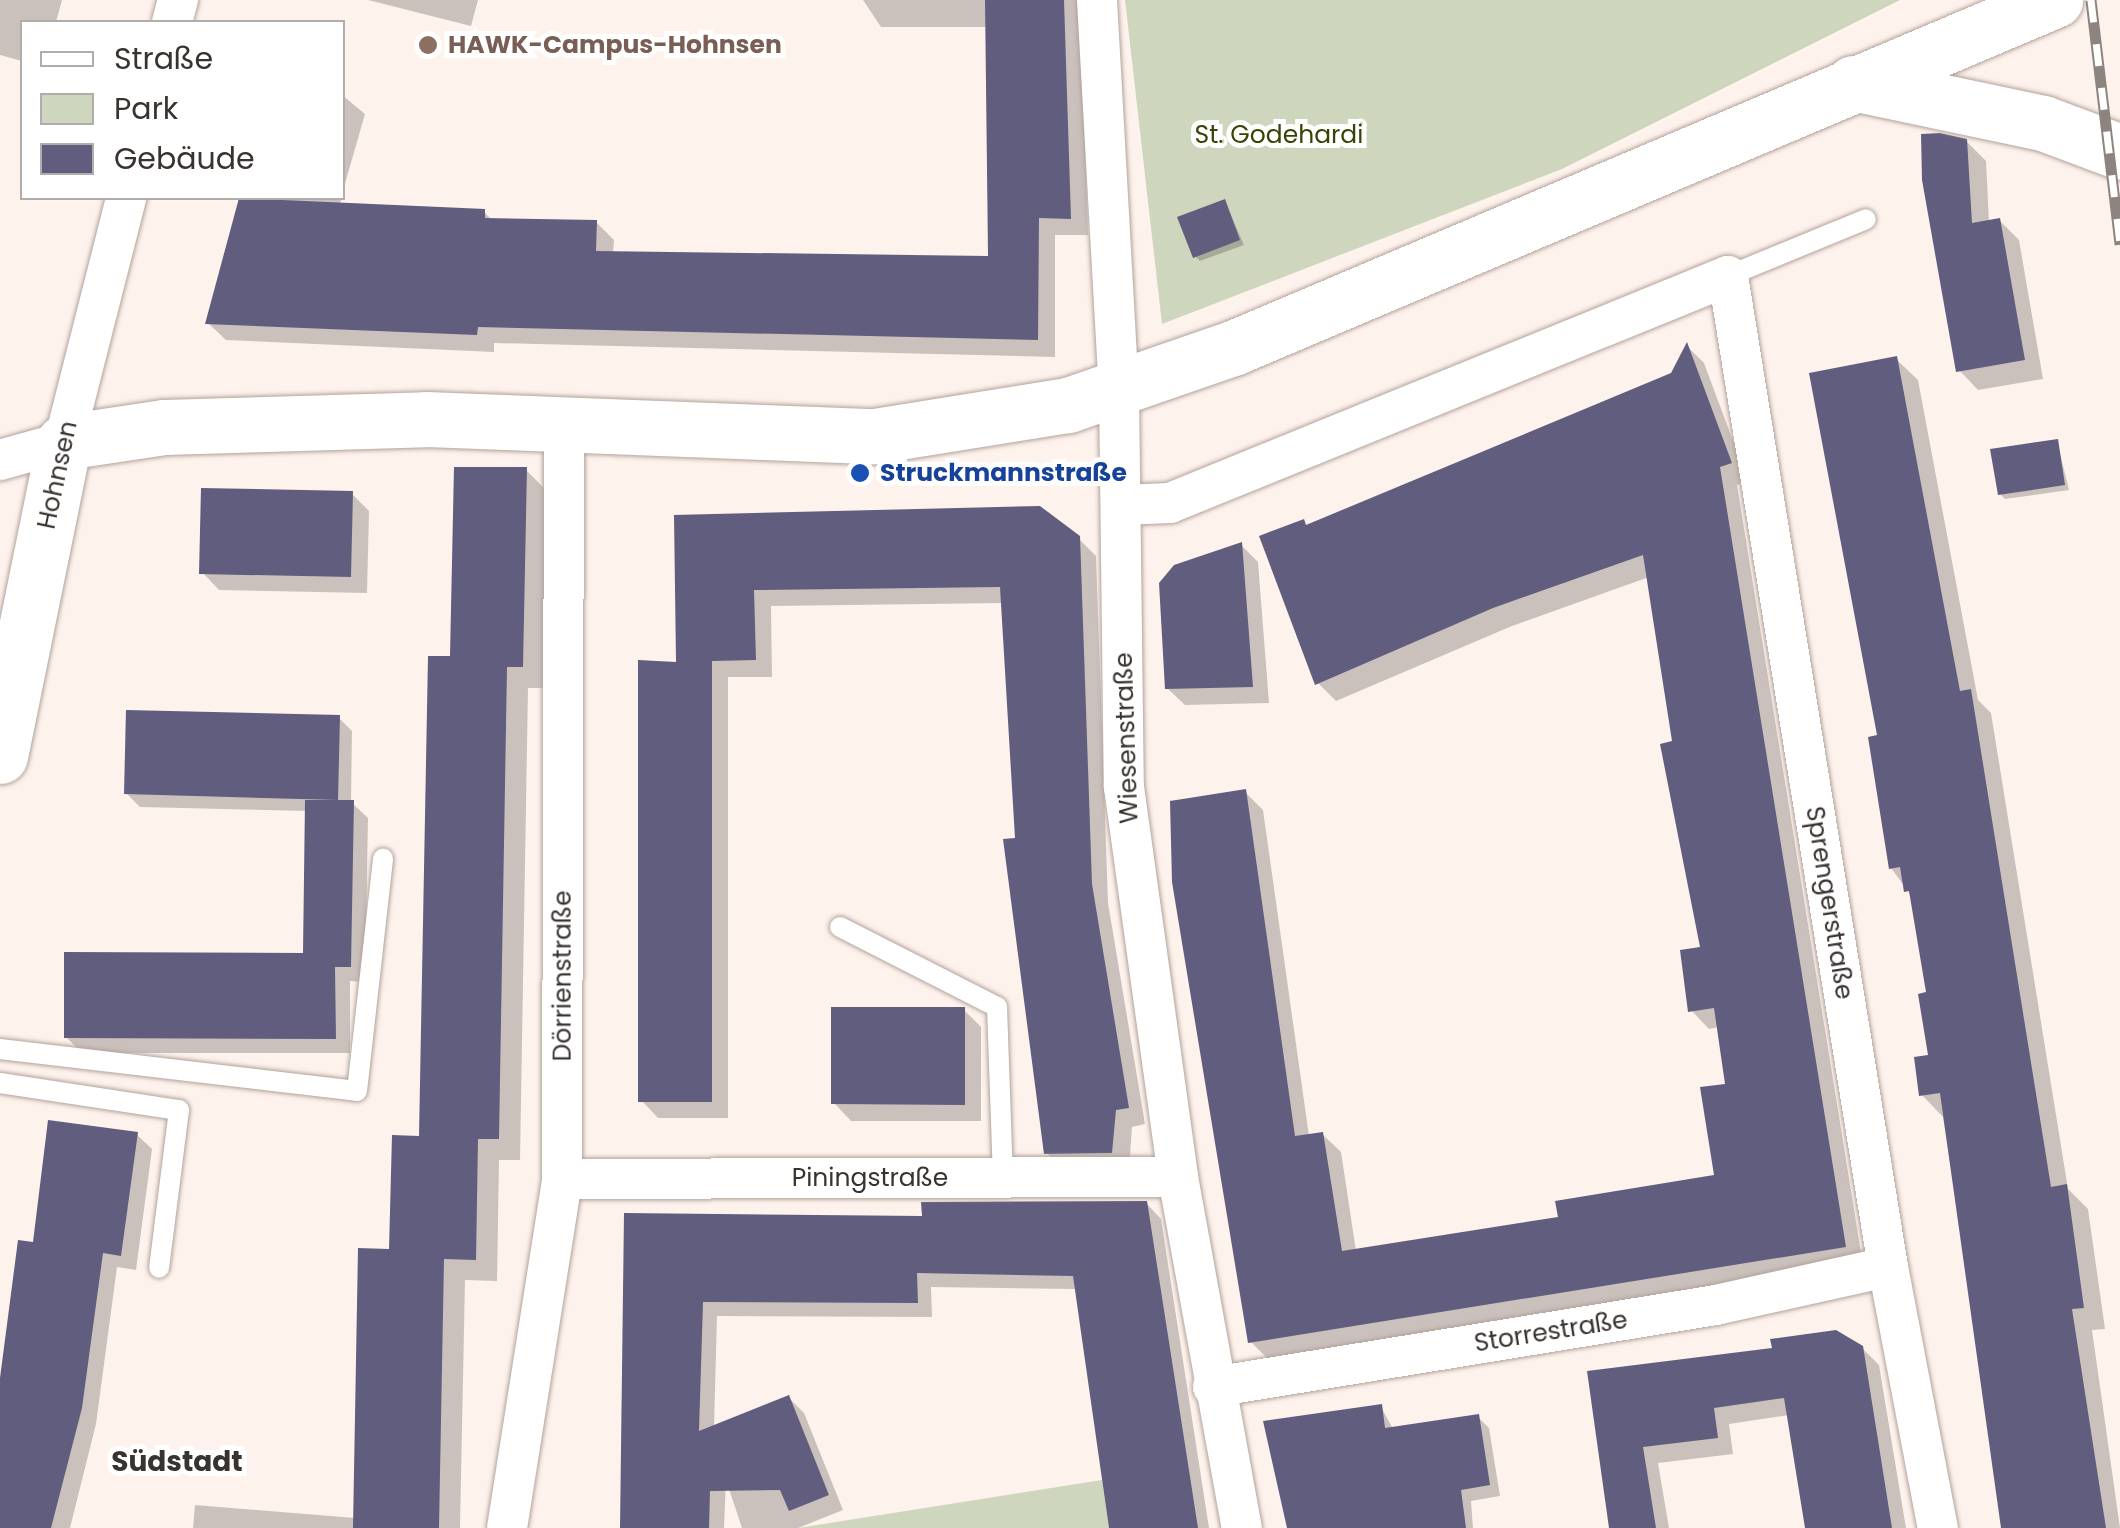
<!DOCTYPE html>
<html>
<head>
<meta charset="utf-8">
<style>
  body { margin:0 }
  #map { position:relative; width:2120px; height:1528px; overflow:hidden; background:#fef2ec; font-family:Poppins,sans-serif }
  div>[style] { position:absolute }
  .green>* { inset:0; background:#cfd6be }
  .shadow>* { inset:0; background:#0003 }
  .building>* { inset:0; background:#605d7e }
  .roads { filter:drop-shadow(0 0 2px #b1a39b) drop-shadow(0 0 2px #b1a39b) }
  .service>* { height:20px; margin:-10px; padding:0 10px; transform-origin:10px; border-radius:10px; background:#fff }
  .minor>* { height:40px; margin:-20px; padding:0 20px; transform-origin:20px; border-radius:20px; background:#fff }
  .secondary>* { height:55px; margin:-27.5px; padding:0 27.5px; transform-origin:27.5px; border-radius:27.5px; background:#fff }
  .rail>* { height:11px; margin-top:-5.5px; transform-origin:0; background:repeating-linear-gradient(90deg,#fff 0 22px,#8d8480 0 44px); box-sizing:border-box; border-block:2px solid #8d8480 }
  .dots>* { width:28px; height:28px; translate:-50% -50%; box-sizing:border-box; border:5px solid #fff; border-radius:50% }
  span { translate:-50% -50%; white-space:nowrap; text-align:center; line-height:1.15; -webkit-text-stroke:10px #fff; paint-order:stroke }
  .education-label { font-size:25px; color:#785e54; font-weight:700 }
  .left { translate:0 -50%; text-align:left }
  .park-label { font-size:25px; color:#394305 }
  .transit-label { font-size:25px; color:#164399; font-weight:700 }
  .street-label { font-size:25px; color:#393330 }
  .neighbourhood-label { font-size:28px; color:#393330; font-weight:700 }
  .legend { position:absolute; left:20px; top:20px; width:325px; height:180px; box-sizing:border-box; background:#fff; border:2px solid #b0adac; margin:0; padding:12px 18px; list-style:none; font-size:30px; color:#393330 }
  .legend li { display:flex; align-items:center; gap:20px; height:50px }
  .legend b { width:50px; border:2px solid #b0adac }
</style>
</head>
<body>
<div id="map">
  <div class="green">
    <i style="clip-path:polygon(1125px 0,1900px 0,1562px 169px,1162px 324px)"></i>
    <i style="clip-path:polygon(1102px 1480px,1109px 1528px,798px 1528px)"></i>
  </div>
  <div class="shadow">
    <i style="clip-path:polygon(0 0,62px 0,56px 22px,22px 22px,22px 61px,0 55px)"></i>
    <i style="clip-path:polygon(368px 0,478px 0,471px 26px)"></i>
    <i style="clip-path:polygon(863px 0,1080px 0,1088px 235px,1055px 235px,1055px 357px,494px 343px,494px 352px,226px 340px,208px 323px,241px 198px,342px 198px,340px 203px,484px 212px,493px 221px,596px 222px,614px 240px,613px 253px,990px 258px,987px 27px,881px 27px)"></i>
    <i style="clip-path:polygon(342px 95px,365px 114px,342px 194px)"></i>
    <i style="clip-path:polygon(1966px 141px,1986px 161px,1989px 222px,1999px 220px,2019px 240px,2043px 379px,1978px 390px,1959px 370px)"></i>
    <i style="clip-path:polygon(1225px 202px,1244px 245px,1200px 261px,1195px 256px)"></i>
    <i style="clip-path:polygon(1687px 346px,1704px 363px,1748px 481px,1737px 485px,1863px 1265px,1269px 1360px,1251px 1342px,1245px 792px,1263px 810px,1309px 1136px,1322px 1134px,1341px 1152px,1356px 1251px,1561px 1219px,1717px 1177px,1728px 1086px,1719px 1027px,1709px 1029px,1691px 1010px,1703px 949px,1649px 577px,1512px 626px,1336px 701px,1318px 683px,1308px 527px,1673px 375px)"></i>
    <i style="clip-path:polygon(1896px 359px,1918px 380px,1978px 700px,1991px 713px,2068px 1189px,2088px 1209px,2105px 1329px,2092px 1330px,2120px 1528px,2005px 1528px,1943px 1117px,1922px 1095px,1931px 1058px,1929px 995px,1913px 898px,1891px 868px,1880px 737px)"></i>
    <i style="clip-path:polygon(2057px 441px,2069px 490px,2005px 499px,2000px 494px)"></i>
    <i style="clip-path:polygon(526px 470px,548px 492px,544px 688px,528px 688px,520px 1160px,499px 1160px,497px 1281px,465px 1280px,460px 1528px,193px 1528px,195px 1505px,355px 1518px,392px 1251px,421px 1138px,453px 659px)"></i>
    <i style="clip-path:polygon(352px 494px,369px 511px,367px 593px,219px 590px,202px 572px)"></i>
    <i style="clip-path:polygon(677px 518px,1078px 538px,1096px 556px,1108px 903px,1145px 1124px,1132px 1127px,1129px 1170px,1064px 1170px,1046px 1152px,1004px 603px,771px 606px,772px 677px,728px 677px,728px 1118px,658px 1118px,641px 1100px,679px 665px)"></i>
    <i style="clip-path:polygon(1241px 545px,1258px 562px,1269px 703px,1185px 705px,1167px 688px)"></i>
    <i style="clip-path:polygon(339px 718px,352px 731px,351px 802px,368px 818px,365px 982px,350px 981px,350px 1053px,82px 1053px,66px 1037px,305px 955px,308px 811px,140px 807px,126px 793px)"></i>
    <i style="clip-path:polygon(964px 1010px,981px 1027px,981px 1121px,851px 1121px,834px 1103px)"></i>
    <i style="clip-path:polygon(136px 1134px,152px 1149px,136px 1270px,117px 1267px,96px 1424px,70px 1528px,0 1528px,0 1398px,35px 1245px)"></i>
    <i style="clip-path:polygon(1146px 1203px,1161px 1219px,1209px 1528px,1111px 1528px,1077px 1289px,931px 1287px,932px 1317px,717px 1316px,714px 1427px,789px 1398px,804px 1413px,843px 1510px,798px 1528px,742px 1528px,726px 1480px,724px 1528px,622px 1528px,627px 1216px,925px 1218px)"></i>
    <i style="clip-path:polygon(1862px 1348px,1879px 1365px,1906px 1528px,1807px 1528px,1789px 1415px,1729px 1424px,1733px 1454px,1658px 1463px,1669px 1528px,1614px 1528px,1590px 1373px)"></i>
    <i style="clip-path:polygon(1381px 1407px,1393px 1429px,1478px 1417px,1489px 1428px,1500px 1496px,1471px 1501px,1473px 1528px,1289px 1528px,1266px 1423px)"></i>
  </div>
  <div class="building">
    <i style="clip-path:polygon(985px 0,1064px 0,1071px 219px,1039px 218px,1038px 340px,478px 327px,477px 335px,205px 324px,239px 198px,485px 209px,485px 218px,597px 220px,596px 251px,988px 256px)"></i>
    <i style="clip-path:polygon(1940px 133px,1967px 139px,1972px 223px,2000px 218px,2025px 360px,1956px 372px,1922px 180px,1921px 134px)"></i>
    <i style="clip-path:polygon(1225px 199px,1240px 240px,1193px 258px,1177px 217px)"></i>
    <i style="clip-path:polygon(1687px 342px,1732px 463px,1720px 467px,1846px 1247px,1248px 1343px,1172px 882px,1170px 801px,1246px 789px,1295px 1136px,1323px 1132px,1342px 1251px,1558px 1217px,1555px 1201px,1714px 1175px,1700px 1087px,1725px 1084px,1714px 1008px,1688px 1012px,1680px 950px,1700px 947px,1660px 744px,1672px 741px,1643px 555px,1493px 608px,1315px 685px,1259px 536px,1304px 519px,1306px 525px,1671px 373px)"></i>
    <i style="clip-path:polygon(1897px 356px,1960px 691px,1971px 689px,2051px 1187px,2067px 1184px,2084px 1308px,2072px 1309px,2106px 1528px,2001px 1528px,1940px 1093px,1919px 1096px,1914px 1057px,1928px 1055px,1918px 994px,1926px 992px,1909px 891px,1904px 892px,1900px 867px,1889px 869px,1868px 737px,1877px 735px,1809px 373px)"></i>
    <i style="clip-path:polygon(2058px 439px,2065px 485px,1998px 495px,1990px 449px)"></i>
    <i style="clip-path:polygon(454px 467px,527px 467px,523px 667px,507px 667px,499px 1139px,478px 1139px,476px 1260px,444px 1259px,439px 1528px,353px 1528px,358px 1248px,389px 1249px,392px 1135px,419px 1136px,428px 656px,450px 656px)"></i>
    <i style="clip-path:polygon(201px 488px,353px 491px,351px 577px,199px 574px)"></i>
    <i style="clip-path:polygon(1040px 506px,1080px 536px,1092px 884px,1129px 1108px,1116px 1110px,1112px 1153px,1044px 1154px,1003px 839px,1015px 838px,1000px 587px,754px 590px,756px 660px,712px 661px,712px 1102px,638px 1102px,638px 660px,676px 662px,674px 515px)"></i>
    <i style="clip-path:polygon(1242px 542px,1253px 687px,1165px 689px,1159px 583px,1174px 565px)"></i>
    <i style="clip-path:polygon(126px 710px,340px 715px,338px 800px,124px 794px)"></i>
    <i style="clip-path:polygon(305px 800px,354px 800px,351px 967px,335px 967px,336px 1039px,64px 1038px,64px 952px,303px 953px)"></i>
    <i style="clip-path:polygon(831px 1007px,965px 1007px,965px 1105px,831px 1104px)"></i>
    <i style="clip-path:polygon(48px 1120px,138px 1132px,121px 1256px,103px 1253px,82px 1408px,51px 1528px,0 1528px,0 1378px,18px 1240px,33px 1242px)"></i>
    <i style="clip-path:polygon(1147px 1201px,1198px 1528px,1109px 1528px,1073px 1276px,917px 1273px,918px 1303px,703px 1302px,699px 1431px,789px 1395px,829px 1495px,789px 1511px,780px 1490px,710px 1491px,709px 1528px,620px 1528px,624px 1213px,922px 1216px,921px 1202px)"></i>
    <i style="clip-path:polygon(1836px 1330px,1863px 1346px,1892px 1528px,1805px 1528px,1784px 1398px,1714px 1408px,1718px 1438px,1643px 1447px,1656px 1528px,1609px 1528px,1587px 1371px,1772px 1348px,1770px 1339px)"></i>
    <i style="clip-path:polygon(1382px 1404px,1385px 1428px,1479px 1414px,1490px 1485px,1461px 1490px,1466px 1528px,1287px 1528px,1263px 1421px)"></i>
  </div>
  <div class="roads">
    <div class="service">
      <i style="left:1728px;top:276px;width:149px;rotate:-22.4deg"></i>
      <i style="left:840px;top:927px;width:176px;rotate:27deg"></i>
      <i style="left:997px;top:1007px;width:170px;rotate:88deg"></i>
      <i style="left:0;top:1049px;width:359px;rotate:6.7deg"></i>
      <i style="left:357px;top:1091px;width:234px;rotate:-83.6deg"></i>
      <i style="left:0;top:1083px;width:181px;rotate:8.6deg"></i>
      <i style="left:179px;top:1110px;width:159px;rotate:97.2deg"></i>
    </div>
    <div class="minor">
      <i style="left:1097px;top:0;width:392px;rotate:86.8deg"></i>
      <i style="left:1119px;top:391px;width:396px;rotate:89.3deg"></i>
      <i style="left:1124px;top:787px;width:394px;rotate:82.1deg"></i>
      <i style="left:1178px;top:1177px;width:357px;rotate:79.7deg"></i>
      <i style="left:172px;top:22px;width:23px;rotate:-75deg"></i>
      <i style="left:0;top:460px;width:66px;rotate:-15.7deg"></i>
      <i style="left:64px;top:442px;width:252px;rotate:-75.7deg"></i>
      <i style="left:1121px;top:505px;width:49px;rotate:-2.3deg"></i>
      <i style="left:1170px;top:503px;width:602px;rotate:-22.14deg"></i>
      <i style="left:1728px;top:276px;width:1004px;rotate:80.83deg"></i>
      <i style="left:1888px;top:1267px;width:266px;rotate:79.2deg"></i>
      <i style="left:562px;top:1179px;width:616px;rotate:-0.19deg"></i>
      <i style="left:1213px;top:1387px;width:510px;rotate:-9.26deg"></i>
      <i style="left:1716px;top:1305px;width:176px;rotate:-12.5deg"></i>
      <i style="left:507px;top:1528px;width:353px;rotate:-81deg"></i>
      <i style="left:562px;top:1179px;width:759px;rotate:-89.85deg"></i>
    </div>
    <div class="secondary">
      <i style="left:1853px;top:83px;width:194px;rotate:11.9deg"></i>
      <i style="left:2043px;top:123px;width:82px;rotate:20.6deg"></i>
      <i style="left:0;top:756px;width:320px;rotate:-78.5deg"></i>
      <i style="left:64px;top:442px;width:101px;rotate:-8.5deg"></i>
      <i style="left:164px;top:427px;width:262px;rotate:-1.7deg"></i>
      <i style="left:426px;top:419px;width:448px;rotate:2.2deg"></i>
      <i style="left:874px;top:436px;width:196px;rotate:-9.1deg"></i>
      <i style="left:1068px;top:405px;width:175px;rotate:-19.1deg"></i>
      <i style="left:1233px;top:348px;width:893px;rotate:-22.95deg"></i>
    </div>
  </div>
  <div class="rail">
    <i style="left:2091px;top:0;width:246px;rotate:83.2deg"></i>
  </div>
  <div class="dots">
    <i style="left:428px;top:45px;background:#8d6e63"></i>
    <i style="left:860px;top:473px;background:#1a4fb4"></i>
  </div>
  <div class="education-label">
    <span class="left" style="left:448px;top:45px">HAWK-Campus-Hohnsen</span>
  </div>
  <div class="park-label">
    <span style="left:1279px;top:135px">St. Godehardi</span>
  </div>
  <div class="transit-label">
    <span class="left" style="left:880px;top:473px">Struckmannstraße</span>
  </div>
  <div class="street-label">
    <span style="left:58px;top:475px;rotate:-78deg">Hohnsen</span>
    <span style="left:1127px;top:738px;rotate:-92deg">Wiesenstraße</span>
    <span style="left:1829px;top:903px;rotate:81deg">Sprengerstraße</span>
    <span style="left:563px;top:976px;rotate:-90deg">Dörrienstraße</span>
    <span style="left:870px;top:1178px">Piningstraße</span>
    <span style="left:1551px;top:1332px;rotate:-9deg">Storrestraße</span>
  </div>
  <div class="neighbourhood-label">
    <span style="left:177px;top:1462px">Südstadt</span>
  </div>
  <ul class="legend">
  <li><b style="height:12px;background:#fff"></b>Straße</li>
  <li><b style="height:28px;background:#cfd6be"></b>Park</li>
  <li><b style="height:28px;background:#605d7e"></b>Gebäude</li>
  </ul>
</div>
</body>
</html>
